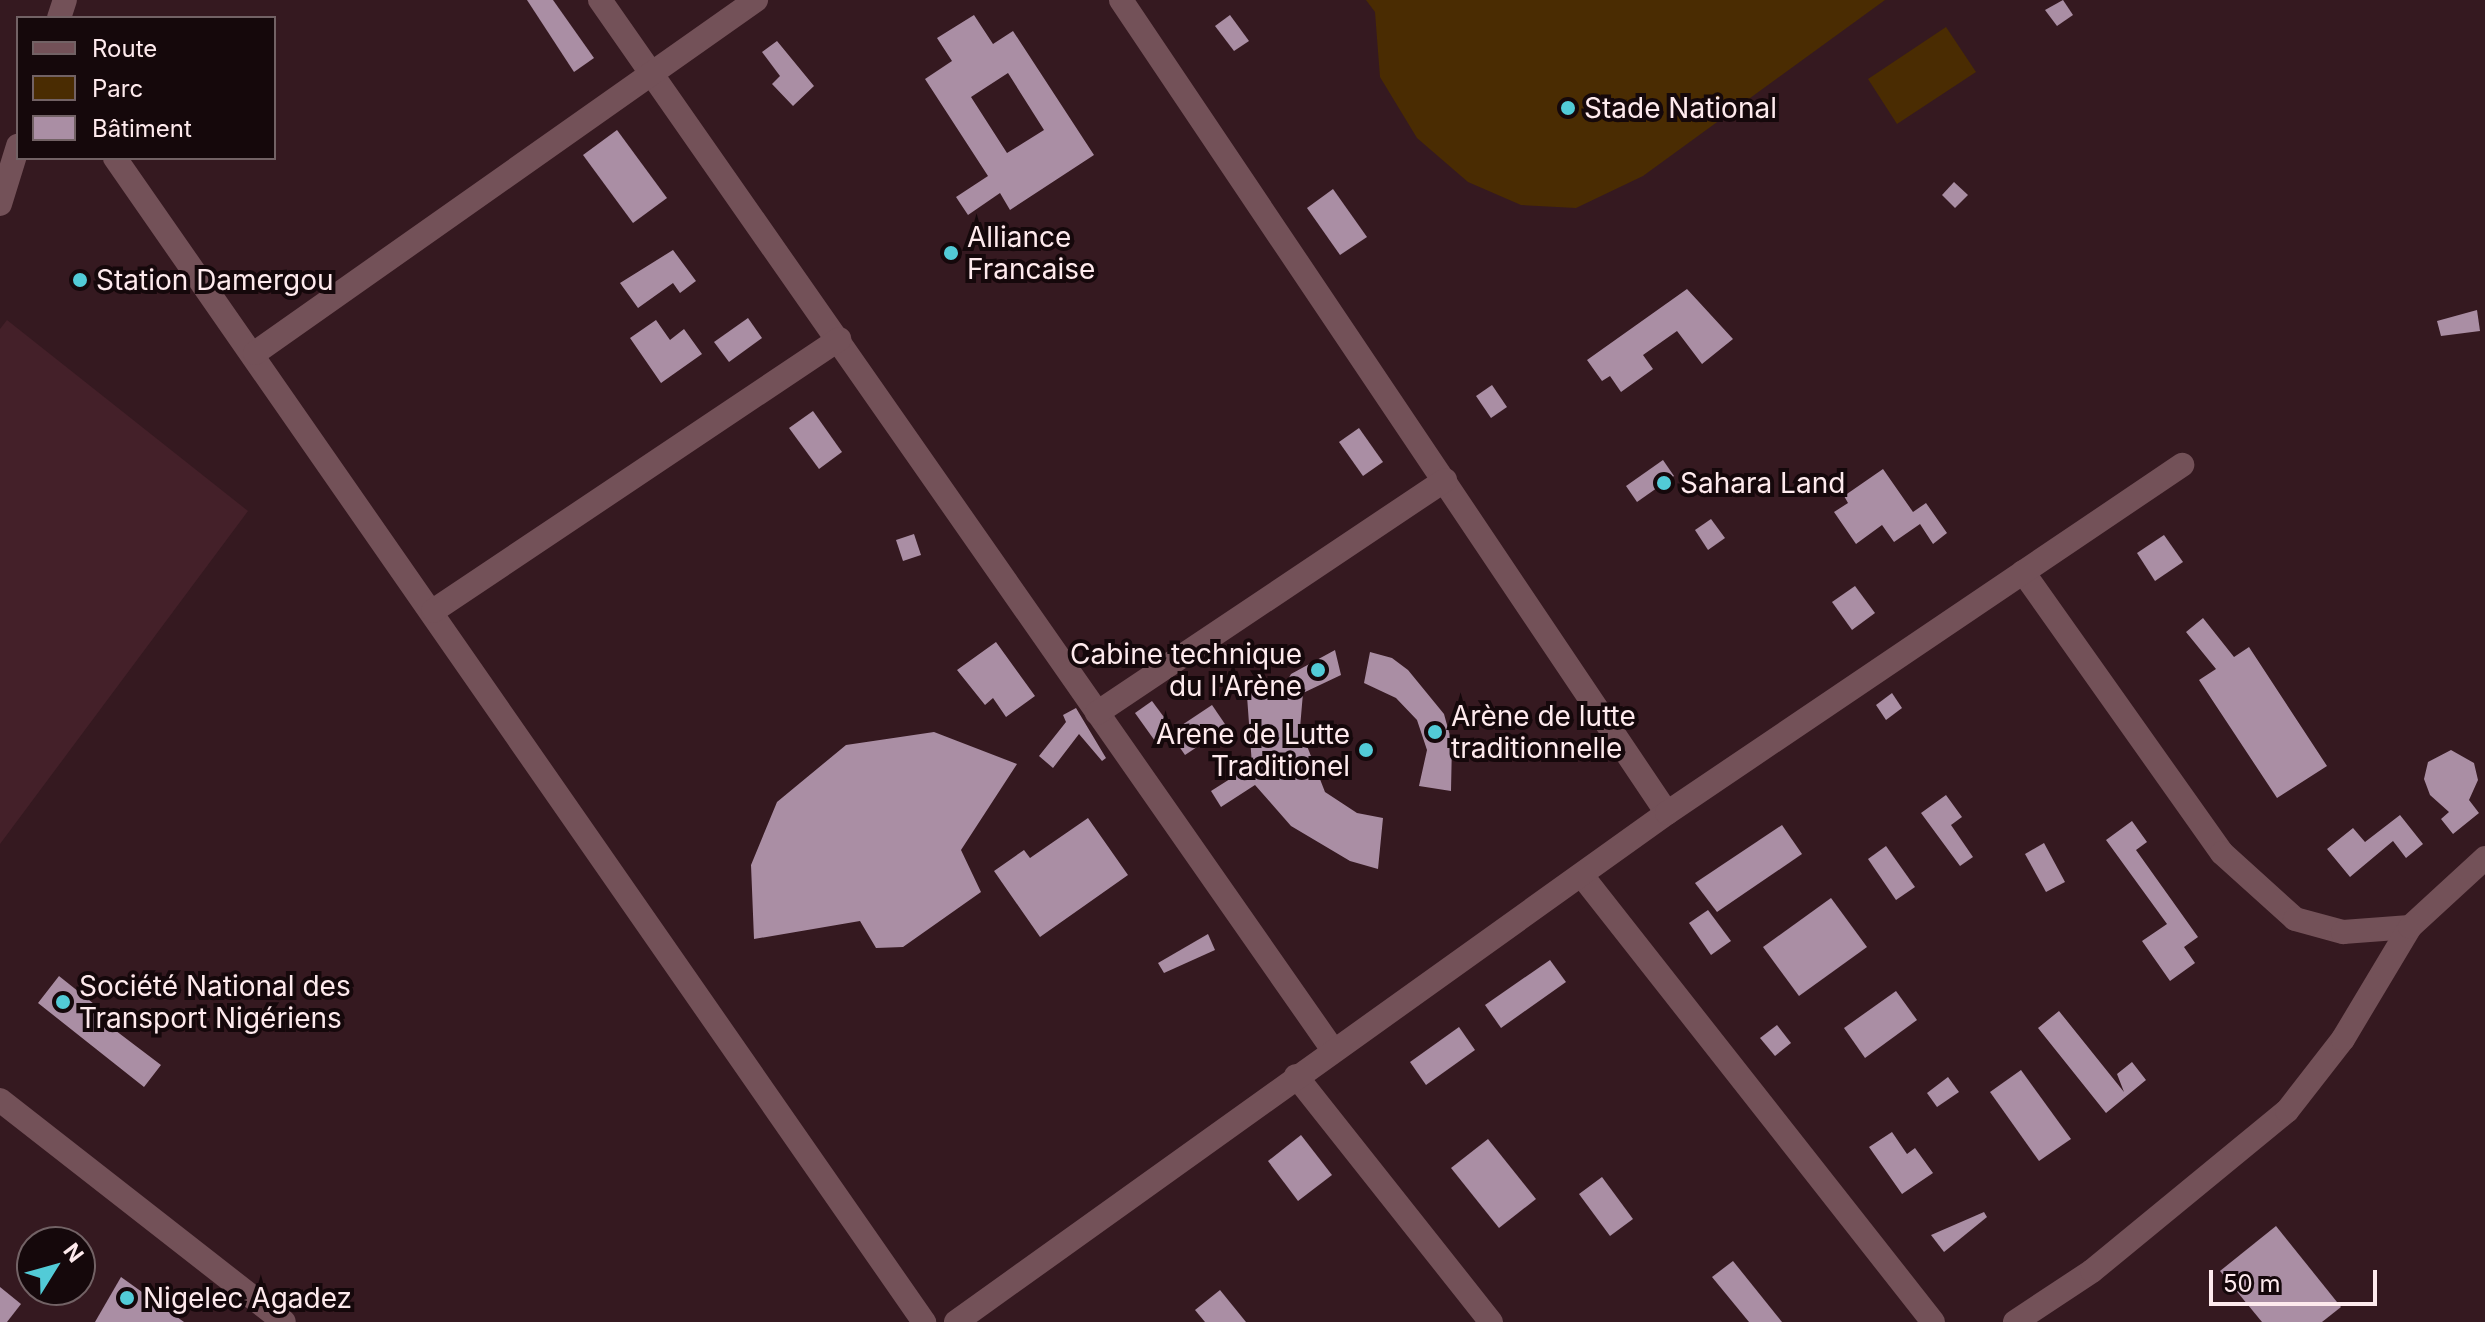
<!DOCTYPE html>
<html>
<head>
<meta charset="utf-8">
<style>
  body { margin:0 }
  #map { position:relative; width:2485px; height:1322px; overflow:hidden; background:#351920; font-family:Inter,sans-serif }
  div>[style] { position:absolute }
  .built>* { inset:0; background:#442029 }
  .green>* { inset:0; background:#4a2c02 }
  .building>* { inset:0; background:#aa8ea4 }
  .minor>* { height:24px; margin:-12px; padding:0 12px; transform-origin:12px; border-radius:12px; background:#735158 }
  .secondary>* { height:24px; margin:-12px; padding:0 12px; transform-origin:12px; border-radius:12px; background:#735158 }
  .dots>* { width:22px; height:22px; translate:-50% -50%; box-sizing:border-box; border:4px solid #15080b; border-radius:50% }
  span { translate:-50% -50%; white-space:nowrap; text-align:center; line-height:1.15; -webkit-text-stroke:8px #15080b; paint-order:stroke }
  .poi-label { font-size:28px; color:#feeaed }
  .left { translate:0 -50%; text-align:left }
  .right { translate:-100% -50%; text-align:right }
  .legend { position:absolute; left:16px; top:16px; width:260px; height:144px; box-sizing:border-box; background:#15080b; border:2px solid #726265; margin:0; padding:10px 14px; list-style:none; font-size:24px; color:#feeaed }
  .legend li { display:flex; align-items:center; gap:16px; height:40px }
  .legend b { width:40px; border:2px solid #726265 }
  .north { position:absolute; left:16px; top:1226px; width:80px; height:80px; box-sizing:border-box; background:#15080b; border:2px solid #726265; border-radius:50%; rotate:53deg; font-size:22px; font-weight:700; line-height:32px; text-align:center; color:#feeaed }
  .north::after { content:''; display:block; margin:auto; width:28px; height:36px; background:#52cbd7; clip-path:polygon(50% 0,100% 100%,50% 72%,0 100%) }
  .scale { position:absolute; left:2209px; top:1270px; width:168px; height:36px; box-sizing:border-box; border:4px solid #feeaed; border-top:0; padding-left:10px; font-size:24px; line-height:28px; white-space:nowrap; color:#feeaed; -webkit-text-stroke:6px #15080b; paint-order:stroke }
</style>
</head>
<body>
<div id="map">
  <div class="built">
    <i style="clip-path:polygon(7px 320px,248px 511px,0 844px,0 329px)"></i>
  </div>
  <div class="green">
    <i style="clip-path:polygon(1366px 0,1885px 0,1643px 176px,1576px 208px,1521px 205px,1468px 182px,1417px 138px,1380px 77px,1375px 12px)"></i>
    <i style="clip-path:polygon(1946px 27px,1976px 72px,1897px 124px,1868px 79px)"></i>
  </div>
  <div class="building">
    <i style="clip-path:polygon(527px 0,553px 0,594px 58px,574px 72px)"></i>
    <i style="clip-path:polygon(2063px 0,2073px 15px,2057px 26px,2045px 10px)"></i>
    <i style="clip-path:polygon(evenodd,974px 15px,993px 44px,1013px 31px,1094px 155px,1010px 210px,1000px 193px,968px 215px,956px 197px,988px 176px,925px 79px,952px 61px,937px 38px,974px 15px,1008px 73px,1044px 130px,1007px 153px,971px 97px,1008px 73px)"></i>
    <i style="clip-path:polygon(1230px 15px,1249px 41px,1234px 51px,1215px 26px)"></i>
    <i style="clip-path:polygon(777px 41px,814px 86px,793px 106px,772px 84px,780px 76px,762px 52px)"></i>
    <i style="clip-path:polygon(617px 130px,667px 198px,633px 223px,583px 155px)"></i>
    <i style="clip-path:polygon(1954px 182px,1968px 195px,1955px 208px,1942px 195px)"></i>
    <i style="clip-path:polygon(1333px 189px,1367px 237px,1340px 255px,1307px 208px)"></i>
    <i style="clip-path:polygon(673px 250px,696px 281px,680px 293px,673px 283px,638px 308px,620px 283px)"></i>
    <i style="clip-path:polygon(1687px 289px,1733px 339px,1702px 364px,1677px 331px,1643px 355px,1653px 369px,1621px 392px,1610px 376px,1602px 381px,1587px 360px)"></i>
    <i style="clip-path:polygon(2477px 310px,2480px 331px,2441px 336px,2437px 321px)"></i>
    <i style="clip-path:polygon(748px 318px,762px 338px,729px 362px,714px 342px)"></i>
    <i style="clip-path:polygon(656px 320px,670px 340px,684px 329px,702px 354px,661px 383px,630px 338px)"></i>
    <i style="clip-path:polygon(1492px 385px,1507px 407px,1491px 418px,1476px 396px)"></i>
    <i style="clip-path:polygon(813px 411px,842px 452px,819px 469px,789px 428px)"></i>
    <i style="clip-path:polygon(1359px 428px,1383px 462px,1363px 476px,1339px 442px)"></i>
    <i style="clip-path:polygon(1663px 460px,1674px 476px,1637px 502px,1626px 486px)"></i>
    <i style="clip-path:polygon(1883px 469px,1913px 512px,1926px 503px,1947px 533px,1933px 544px,1920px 524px,1894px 542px,1882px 525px,1856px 544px,1834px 512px,1848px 503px,1844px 496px)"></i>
    <i style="clip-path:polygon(1711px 519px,1725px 538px,1708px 550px,1695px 530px)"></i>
    <i style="clip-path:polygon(914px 534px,921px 555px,903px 561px,896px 540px)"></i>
    <i style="clip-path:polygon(2164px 535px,2183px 562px,2155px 581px,2137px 553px)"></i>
    <i style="clip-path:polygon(1855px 586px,1875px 613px,1852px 630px,1832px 602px)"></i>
    <i style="clip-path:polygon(2203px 618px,2234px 657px,2249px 647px,2327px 766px,2277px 798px,2199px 680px,2216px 669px,2186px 632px)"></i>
    <i style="clip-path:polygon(996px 642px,1035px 696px,1006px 717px,993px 698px,985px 705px,957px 670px)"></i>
    <i style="clip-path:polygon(1335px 650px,1341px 675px,1303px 693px,1300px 728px,1325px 792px,1357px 813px,1383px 818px,1378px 869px,1350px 861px,1291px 826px,1255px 785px,1221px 807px,1211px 791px,1252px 765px,1247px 696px,1253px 687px,1277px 699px,1291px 674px)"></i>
    <i style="clip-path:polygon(1370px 652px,1392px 658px,1408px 670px,1444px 714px,1452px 743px,1451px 791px,1419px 786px,1427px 750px,1417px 720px,1396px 698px,1364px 683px)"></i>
    <i style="clip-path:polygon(1892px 693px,1902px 708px,1886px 720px,1876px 705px)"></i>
    <i style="clip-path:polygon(1152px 701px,1172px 728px,1155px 741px,1135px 713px)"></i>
    <i style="clip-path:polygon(1212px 705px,1227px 727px,1185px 755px,1170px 733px)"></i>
    <i style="clip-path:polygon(1076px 708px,1106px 758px,1102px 761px,1079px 734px,1053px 768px,1039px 756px,1066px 722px,1063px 715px)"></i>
    <i style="clip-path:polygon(934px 732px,1017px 764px,961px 850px,981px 892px,903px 947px,876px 948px,860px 921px,754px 939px,751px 865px,777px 802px,846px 745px)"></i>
    <i style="clip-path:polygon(2451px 750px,2474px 763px,2478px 780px,2469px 800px,2479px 813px,2453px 834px,2441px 819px,2449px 812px,2430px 795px,2424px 779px,2428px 762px)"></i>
    <i style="clip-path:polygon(1946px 795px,1962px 817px,1951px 825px,1973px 857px,1960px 866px,1921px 813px)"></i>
    <i style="clip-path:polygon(2400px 815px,2423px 844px,2406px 858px,2393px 841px,2350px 877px,2327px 849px,2353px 828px,2365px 842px)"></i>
    <i style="clip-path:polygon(1088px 818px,1128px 875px,1040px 937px,994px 871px,1024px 850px,1030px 858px)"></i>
    <i style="clip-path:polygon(2132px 821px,2147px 842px,2136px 850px,2198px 937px,2184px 947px,2195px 963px,2170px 981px,2142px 941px,2167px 924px,2106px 840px)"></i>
    <i style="clip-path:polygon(1782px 825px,1802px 854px,1717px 912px,1695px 883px)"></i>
    <i style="clip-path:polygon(2044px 843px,2065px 882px,2046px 892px,2025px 854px)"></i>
    <i style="clip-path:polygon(1886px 846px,1915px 887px,1896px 900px,1868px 859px)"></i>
    <i style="clip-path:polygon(1831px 898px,1867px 947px,1799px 996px,1763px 947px)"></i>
    <i style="clip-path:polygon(1708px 910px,1731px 941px,1711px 955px,1689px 923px)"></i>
    <i style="clip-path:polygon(1208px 934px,1215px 950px,1164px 973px,1158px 963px)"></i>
    <i style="clip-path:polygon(1550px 960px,1566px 982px,1501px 1028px,1485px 1005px)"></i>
    <i style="clip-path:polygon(59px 976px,104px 1012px,99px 1018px,161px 1065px,144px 1087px,38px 1003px)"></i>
    <i style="clip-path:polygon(1896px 991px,1917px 1020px,1865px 1058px,1844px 1028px)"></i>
    <i style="clip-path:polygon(2059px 1011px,2124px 1092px,2117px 1074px,2132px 1062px,2146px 1080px,2106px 1113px,2038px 1028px)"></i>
    <i style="clip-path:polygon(1777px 1025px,1791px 1043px,1775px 1056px,1760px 1038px)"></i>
    <i style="clip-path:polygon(1459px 1027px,1475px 1050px,1426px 1085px,1410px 1062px)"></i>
    <i style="clip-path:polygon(2021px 1070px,2071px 1139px,2039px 1161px,1990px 1092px)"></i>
    <i style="clip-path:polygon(1948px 1077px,1959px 1092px,1937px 1107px,1927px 1093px)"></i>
    <i style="clip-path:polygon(1892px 1132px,1907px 1154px,1915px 1148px,1933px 1173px,1902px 1194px,1869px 1147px)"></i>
    <i style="clip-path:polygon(1301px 1135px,1332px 1175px,1298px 1201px,1268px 1161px)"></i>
    <i style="clip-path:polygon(1488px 1139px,1536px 1199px,1499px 1228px,1451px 1168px)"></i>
    <i style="clip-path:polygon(1602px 1177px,1633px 1219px,1610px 1236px,1579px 1194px)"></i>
    <i style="clip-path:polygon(1984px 1212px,1987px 1217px,1944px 1252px,1931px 1235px)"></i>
    <i style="clip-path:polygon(2276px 1226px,2341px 1307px,2322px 1322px,2262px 1322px,2220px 1271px)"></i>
    <i style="clip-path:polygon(1733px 1261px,1782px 1322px,1749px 1322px,1712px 1277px)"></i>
    <i style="clip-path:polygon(121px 1277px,184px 1322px,95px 1322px)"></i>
    <i style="clip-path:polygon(0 1287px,21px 1304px,7px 1322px,0 1322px)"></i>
    <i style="clip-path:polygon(1220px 1290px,1246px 1322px,1205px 1322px,1195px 1310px)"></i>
  </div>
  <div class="minor">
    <i style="left:600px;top:0;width:1281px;rotate:55.08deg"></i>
    <i style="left:1121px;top:0;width:979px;rotate:56.12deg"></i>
    <i style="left:59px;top:18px;width:19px;rotate:-72deg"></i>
    <i style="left:115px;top:158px;width:1418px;rotate:55.2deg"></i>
    <i style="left:0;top:204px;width:61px;rotate:-72.8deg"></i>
    <i style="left:255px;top:353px;width:613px;rotate:-35.17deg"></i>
    <i style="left:2023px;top:572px;width:344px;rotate:54.7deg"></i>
    <i style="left:2222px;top:853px;width:98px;rotate:42.1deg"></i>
    <i style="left:2295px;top:919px;width:50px;rotate:15.2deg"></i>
    <i style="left:2343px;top:932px;width:67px;rotate:-4.3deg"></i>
    <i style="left:433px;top:611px;width:489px;rotate:-33.8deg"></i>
    <i style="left:1097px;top:713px;width:419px;rotate:-33.8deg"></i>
    <i style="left:1583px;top:877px;width:566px;rotate:51.81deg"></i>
    <i style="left:1296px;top:1076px;width:314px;rotate:51.6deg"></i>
    <i style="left:956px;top:1322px;width:874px;rotate:-35.6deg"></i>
    <i style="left:1667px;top:813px;width:622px;rotate:-34.05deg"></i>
    <i style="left:2015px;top:1322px;width:92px;rotate:-33.5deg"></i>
    <i style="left:2092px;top:1271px;width:252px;rotate:-39.4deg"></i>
    <i style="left:2287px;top:1111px;width:91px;rotate:-52.1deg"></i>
    <i style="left:2343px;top:1039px;width:131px;rotate:-59.1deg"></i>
    <i style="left:2410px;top:927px;width:102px;rotate:-42.6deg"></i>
  </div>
  <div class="secondary">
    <i style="left:0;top:1100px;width:360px;rotate:38deg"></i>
  </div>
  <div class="dots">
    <i style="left:1568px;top:108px;background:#52cbd7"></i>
    <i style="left:951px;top:253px;background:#52cbd7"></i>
    <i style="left:80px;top:280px;background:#52cbd7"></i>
    <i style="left:1664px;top:483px;background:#52cbd7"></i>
    <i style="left:1318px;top:670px;background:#52cbd7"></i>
    <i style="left:1435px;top:732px;background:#52cbd7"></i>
    <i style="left:1366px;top:750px;background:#52cbd7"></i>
    <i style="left:63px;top:1002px;background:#52cbd7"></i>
    <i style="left:127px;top:1298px;background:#52cbd7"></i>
  </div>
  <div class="poi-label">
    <span class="left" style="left:1584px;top:108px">Stade National</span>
    <span class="left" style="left:967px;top:253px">Alliance<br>Francaise</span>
    <span class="left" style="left:96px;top:280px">Station Damergou</span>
    <span class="left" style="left:1680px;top:483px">Sahara Land</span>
    <span class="right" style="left:1302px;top:670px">Cabine technique<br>du l'Arène</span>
    <span class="left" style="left:1451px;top:732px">Arène de lutte<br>traditionnelle</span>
    <span class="right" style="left:1350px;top:750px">Arene de Lutte<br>Traditionel</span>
    <span class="left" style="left:79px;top:1002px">Société National des<br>Transport Nigériens</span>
    <span class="left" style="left:143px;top:1298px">Nigelec Agadez</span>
  </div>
  <ul class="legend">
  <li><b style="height:10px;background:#735158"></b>Route</li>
  <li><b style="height:22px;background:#4a2c02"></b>Parc</li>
  <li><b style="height:22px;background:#aa8ea4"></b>Bâtiment</li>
  </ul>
  <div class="north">N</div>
  <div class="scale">50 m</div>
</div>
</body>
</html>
